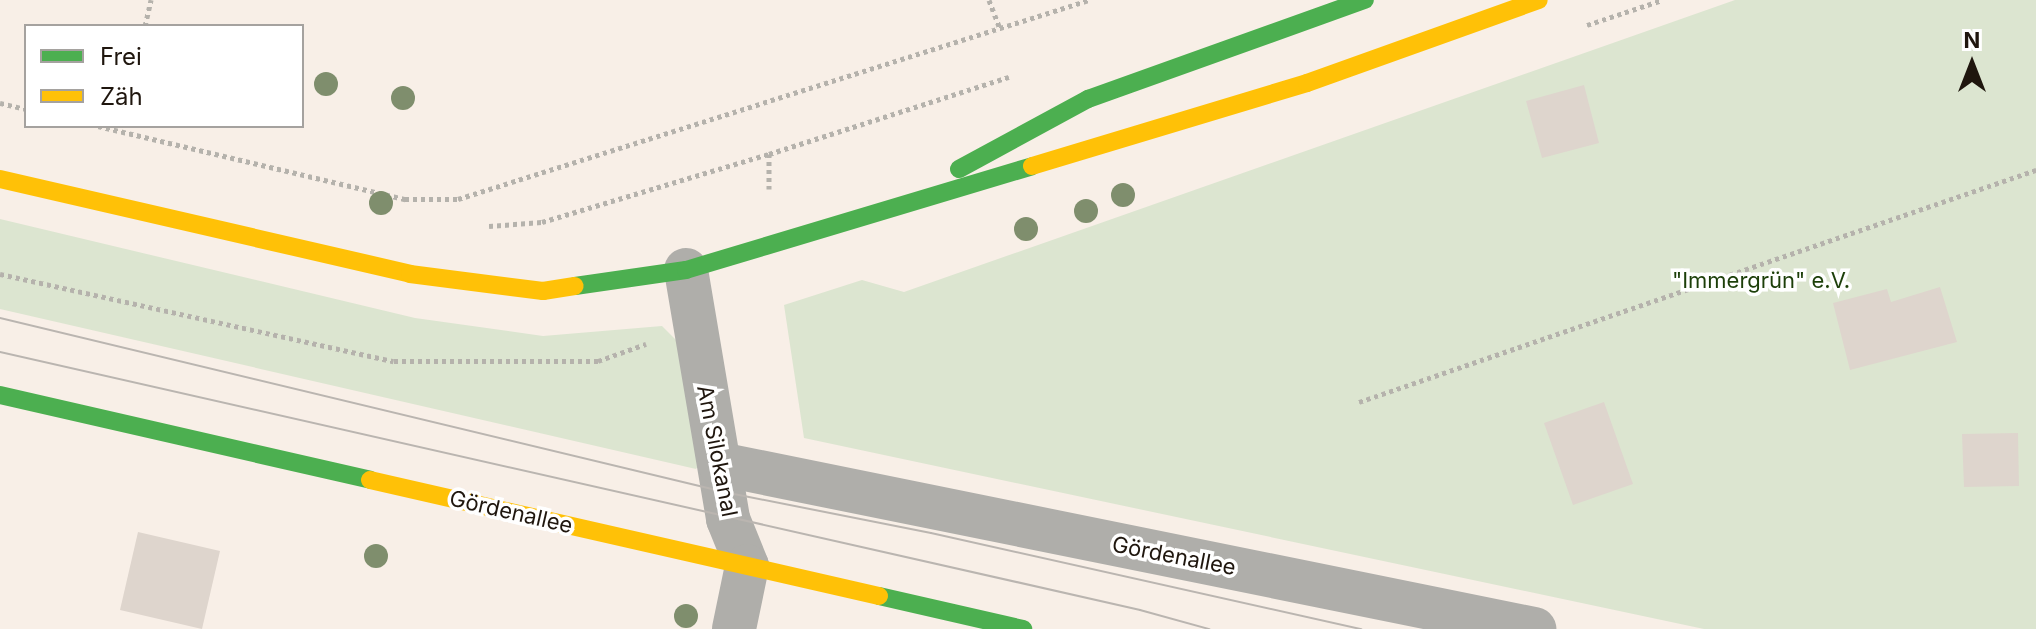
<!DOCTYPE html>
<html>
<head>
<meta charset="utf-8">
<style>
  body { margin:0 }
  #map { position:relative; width:2036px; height:629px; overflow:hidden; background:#f8efe7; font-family:Inter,sans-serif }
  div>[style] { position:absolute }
  .green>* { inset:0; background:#dce5d0 }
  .building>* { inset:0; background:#ded5cd }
  .path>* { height:5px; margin-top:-2.5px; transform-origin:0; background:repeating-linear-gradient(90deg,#b5b2ac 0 4px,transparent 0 8px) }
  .street>* { height:44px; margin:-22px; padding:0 22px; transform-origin:22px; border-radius:22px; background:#afaeaa }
  .fast>* { height:18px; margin:-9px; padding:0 9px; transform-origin:9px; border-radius:9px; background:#4caf50 }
  .slow>* { height:18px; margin:-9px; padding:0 9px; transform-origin:9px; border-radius:9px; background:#ffc107 }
  .tram>* { height:2px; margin:-1px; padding:0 1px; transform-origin:1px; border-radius:1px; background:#bab5b0 }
  .trees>* { width:24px; height:24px; margin:-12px; border-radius:50%; background:#7f8e6d }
  span { translate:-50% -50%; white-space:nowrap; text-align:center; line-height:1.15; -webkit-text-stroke:7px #fff; paint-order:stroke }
  .park-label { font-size:22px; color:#1c3f09 }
  .street-label { font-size:22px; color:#1f160e }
  .legend { position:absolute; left:24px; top:24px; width:280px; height:104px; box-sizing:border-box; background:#fff; border:2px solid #a5a29f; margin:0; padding:10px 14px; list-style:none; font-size:24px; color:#1f160e }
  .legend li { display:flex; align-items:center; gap:16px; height:40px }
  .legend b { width:40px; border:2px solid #a5a29f }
  .north { position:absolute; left:1932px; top:24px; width:80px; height:80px; -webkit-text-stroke:6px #fff; paint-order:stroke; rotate:0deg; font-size:22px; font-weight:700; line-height:32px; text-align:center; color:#1f160e }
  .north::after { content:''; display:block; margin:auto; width:28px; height:36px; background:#1f160e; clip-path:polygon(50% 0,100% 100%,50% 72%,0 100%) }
</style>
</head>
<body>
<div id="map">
  <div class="green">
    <i style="clip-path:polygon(1735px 0,2036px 0,2036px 629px,1704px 629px,804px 438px,784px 305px,862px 280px,904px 292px)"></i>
    <i style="clip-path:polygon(0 219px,415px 318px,543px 336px,662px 326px,680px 344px,705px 457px,696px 469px,0 309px)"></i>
  </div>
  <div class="building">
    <i style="clip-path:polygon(1584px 85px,1599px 143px,1542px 158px,1526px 101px)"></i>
    <i style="clip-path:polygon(1940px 287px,1957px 342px,1850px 370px,1833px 303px,1887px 289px,1891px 302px)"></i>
    <i style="clip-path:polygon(1604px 402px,1633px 484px,1573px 505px,1544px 423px)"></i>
    <i style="clip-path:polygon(2018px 433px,2019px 486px,1964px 487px,1962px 434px)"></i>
    <i style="clip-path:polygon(138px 532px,220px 551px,202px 629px,120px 610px)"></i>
  </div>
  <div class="path">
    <i style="left:989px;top:0;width:30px;rotate:69deg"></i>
    <i style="left:1587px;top:25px;width:79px;rotate:-18.4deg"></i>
    <i style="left:145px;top:26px;width:27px;rotate:-77deg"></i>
    <i style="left:0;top:103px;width:27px;rotate:13deg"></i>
    <i style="left:98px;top:126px;width:316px;rotate:13.4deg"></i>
    <i style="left:405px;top:199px;width:53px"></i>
    <i style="left:458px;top:199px;width:662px;rotate:-17.5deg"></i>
    <i style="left:769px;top:154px;width:35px;rotate:90deg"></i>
    <i style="left:489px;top:226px;width:53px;rotate:-4.3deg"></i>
    <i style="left:542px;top:222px;width:237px;rotate:-16.7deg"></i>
    <i style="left:769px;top:154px;width:252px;rotate:-17.8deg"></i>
    <i style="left:0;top:274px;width:403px;rotate:12.5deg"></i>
    <i style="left:394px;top:361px;width:204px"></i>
    <i style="left:598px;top:361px;width:51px;rotate:-19.5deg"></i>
    <i style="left:1359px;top:402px;width:716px;rotate:-18.92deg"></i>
  </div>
  <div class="street">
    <i style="left:686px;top:270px;width:253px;rotate:80.4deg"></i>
    <i style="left:728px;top:519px;width:51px;rotate:68deg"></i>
    <i style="left:747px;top:566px;width:64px;rotate:101.7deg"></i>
    <i style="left:720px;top:464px;width:831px;rotate:11.46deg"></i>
  </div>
  <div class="fast">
    <i style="left:959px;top:169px;width:147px;rotate:-28.5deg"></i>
    <i style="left:1088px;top:99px;width:294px;rotate:-19.7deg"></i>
    <i style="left:575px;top:286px;width:112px;rotate:-8.2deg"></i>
    <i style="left:686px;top:270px;width:361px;rotate:-16.7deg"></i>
    <i style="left:0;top:395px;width:380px;rotate:12.9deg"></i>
    <i style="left:879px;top:596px;width:148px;rotate:12.9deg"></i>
  </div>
  <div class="slow">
    <i style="left:1032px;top:166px;width:287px;rotate:-16.8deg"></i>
    <i style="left:1307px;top:83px;width:246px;rotate:-19.7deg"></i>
    <i style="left:0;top:179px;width:421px;rotate:13deg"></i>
    <i style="left:410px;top:274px;width:134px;rotate:7.3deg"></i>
    <i style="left:543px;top:291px;width:32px;rotate:-9deg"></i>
    <i style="left:370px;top:480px;width:522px;rotate:12.84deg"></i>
  </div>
  <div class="tram">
    <i style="left:0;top:318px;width:745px;rotate:13.51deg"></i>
    <i style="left:724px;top:492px;width:211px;rotate:11.2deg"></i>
    <i style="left:931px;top:533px;width:441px;rotate:12.6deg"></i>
    <i style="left:0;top:352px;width:1169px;rotate:12.75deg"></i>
    <i style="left:1140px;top:610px;width:72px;rotate:15.4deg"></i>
  </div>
  <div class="trees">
    <i style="left:326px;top:84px"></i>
    <i style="left:403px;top:98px"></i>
    <i style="left:1123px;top:195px"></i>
    <i style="left:381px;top:203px"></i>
    <i style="left:1086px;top:211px"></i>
    <i style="left:1026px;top:229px"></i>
    <i style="left:376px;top:556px"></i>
    <i style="left:686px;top:616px"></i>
  </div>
  <div class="park-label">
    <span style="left:1761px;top:281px">"Immergrün" e.V.</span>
  </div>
  <div class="street-label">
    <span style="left:717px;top:451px;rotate:79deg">Am Silokanal</span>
    <span style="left:511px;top:512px;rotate:13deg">Gördenallee</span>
    <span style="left:1174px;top:556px;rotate:11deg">Gördenallee</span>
  </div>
  <ul class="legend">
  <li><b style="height:10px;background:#4caf50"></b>Frei</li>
  <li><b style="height:10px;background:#ffc107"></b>Zäh</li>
  </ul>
  <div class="north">N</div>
</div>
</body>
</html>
